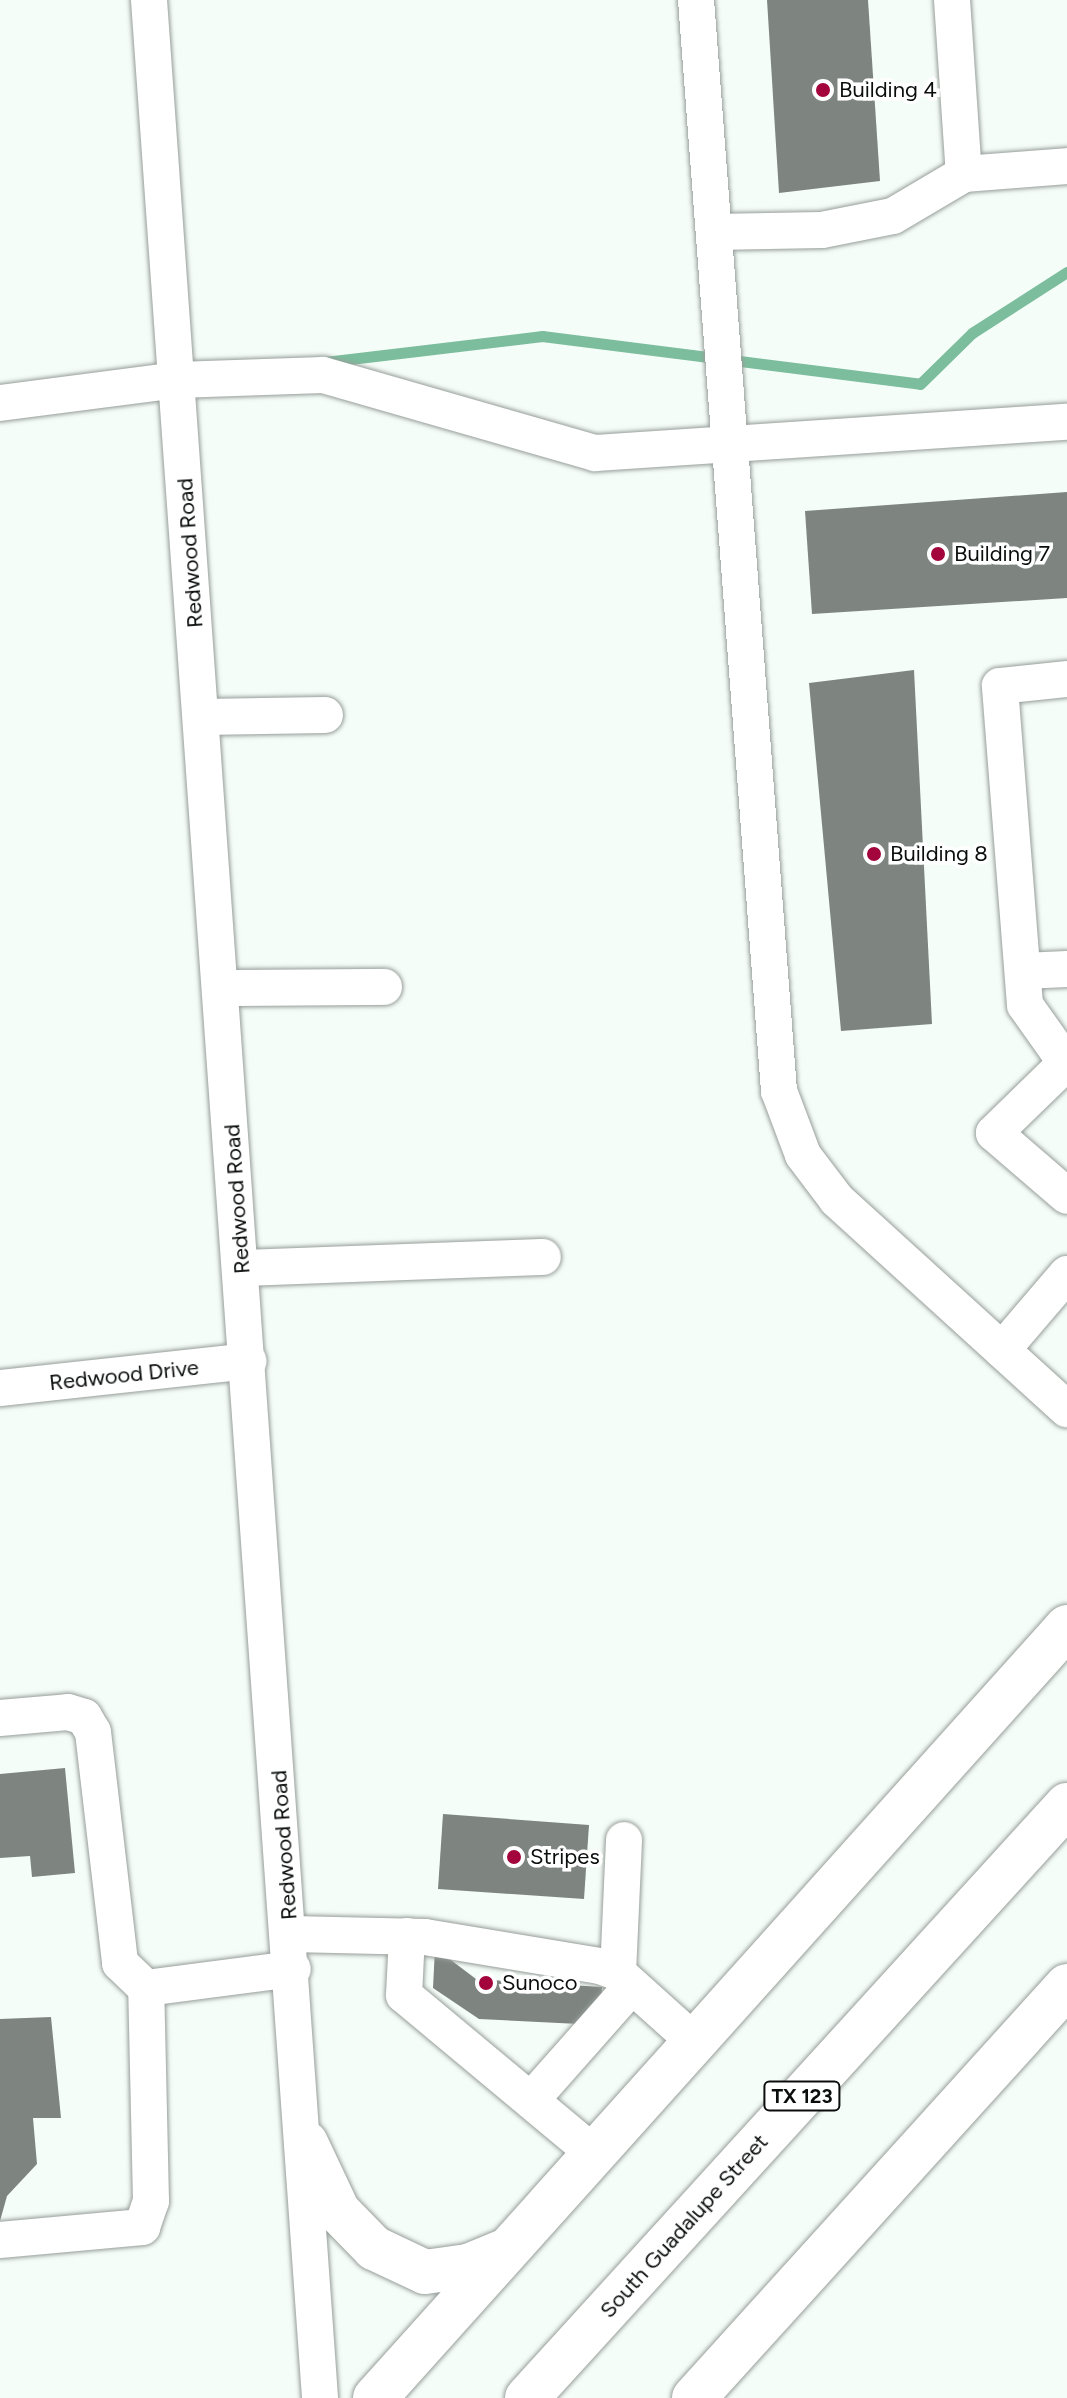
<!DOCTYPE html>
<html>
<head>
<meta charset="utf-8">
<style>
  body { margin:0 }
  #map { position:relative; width:1067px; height:2398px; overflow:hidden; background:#f5fdf8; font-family:Figtree,sans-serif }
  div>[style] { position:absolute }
  .stream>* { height:11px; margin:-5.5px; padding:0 5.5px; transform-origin:5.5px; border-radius:5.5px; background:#7cbd9d }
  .building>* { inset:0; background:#7e8581 }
  .roads { filter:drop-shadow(0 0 2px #979e9a) drop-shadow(0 0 2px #979e9a) }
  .minor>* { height:36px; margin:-18px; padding:0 18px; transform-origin:18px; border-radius:18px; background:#fff }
  .major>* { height:44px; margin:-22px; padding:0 22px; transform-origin:22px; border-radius:22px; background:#fff }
  .dots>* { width:22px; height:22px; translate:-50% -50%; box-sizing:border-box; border:4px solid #fff; border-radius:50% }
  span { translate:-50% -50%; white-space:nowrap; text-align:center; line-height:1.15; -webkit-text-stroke:7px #fff; paint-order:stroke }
  .shield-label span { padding:2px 6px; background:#fff; border:2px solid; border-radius:6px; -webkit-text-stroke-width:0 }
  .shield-label { font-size:20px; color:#0a0d0b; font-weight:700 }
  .poi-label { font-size:22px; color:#0a0d0b }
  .left { translate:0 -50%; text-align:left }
  .street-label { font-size:22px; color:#0a0d0b }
</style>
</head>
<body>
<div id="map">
  <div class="stream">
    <i style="left:325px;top:362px;width:219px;rotate:-6.8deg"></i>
    <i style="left:542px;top:336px;width:381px;rotate:7.2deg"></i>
    <i style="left:920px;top:384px;width:73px;rotate:-44.4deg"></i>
    <i style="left:972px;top:333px;width:113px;rotate:-32.7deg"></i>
  </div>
  <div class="building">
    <i style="clip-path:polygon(767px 0,868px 0,880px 181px,779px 193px)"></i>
    <i style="clip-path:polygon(1067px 492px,1067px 598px,812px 614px,805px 511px)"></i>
    <i style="clip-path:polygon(914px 670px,932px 1024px,841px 1031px,809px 683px)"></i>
    <i style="clip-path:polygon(65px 1768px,75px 1873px,32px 1877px,30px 1856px,0 1858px,0 1774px)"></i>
    <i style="clip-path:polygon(443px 1814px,589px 1825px,584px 1899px,438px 1889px)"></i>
    <i style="clip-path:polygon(435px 1948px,476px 1979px,602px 1987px,601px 2006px,579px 2024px,479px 2019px,433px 1988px)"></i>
    <i style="clip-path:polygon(51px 2017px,61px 2118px,33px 2118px,37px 2164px,7px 2196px,0 2221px,0 2019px)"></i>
  </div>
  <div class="roads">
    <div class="minor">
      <i style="left:149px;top:0;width:2404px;rotate:85.92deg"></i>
      <i style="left:696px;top:0;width:1094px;rotate:85.65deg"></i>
      <i style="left:779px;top:1091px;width:68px;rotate:69.4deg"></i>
      <i style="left:803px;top:1155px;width:56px;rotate:52.9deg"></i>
      <i style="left:837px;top:1200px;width:311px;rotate:42.3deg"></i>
      <i style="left:952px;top:0;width:174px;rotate:86.1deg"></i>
      <i style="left:714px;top:232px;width:108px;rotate:-1.1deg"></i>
      <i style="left:822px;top:230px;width:72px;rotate:-11.2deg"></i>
      <i style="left:893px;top:216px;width:82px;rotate:-30.6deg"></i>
      <i style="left:964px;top:174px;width:103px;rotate:-4.4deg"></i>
      <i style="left:0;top:403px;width:178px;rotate:-7.4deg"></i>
      <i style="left:177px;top:380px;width:146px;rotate:-2deg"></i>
      <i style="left:323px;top:375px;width:283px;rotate:16deg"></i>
      <i style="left:595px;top:453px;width:473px;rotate:-3.8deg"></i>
      <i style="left:202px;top:717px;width:123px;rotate:-0.9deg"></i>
      <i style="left:1023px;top:971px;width:44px;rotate:-2.6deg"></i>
      <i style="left:221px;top:988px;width:163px;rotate:-0.4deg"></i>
      <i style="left:1064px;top:1060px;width:67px;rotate:-125.3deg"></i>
      <i style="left:1025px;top:1005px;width:320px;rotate:-94.5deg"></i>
      <i style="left:1000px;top:686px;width:67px;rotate:-6deg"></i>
      <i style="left:1067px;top:1062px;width:102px;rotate:135.8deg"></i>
      <i style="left:994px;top:1133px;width:96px;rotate:40.8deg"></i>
      <i style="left:242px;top:1268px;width:301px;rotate:-2.1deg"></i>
      <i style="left:1002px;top:1350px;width:100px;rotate:-49.5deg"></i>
      <i style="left:0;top:1388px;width:250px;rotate:-6.2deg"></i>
      <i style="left:0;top:1718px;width:68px;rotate:-5deg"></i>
      <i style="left:68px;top:1712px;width:17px;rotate:17deg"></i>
      <i style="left:84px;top:1717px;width:17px;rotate:59deg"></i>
      <i style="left:93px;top:1732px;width:233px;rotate:83.3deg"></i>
      <i style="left:120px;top:1963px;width:36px;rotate:44deg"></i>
      <i style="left:290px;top:1934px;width:135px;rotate:1.3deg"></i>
      <i style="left:425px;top:1937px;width:177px;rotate:9.4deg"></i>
      <i style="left:600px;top:1966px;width:19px;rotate:21deg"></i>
      <i style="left:618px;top:1973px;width:105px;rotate:41.9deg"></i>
      <i style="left:407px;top:1936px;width:59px;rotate:92.9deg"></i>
      <i style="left:404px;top:1995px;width:250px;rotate:39.8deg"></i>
      <i style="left:618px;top:1973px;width:133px;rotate:-87.4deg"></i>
      <i style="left:532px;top:2099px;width:151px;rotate:-48.5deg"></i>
      <i style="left:0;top:2240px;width:143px;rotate:-5.2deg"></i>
      <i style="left:142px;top:2227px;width:28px;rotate:-71deg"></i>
      <i style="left:151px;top:2201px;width:213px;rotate:-91.3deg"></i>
      <i style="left:146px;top:1988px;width:148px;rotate:-7.4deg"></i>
    </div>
    <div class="major">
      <i style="left:306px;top:2143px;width:75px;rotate:64.8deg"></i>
      <i style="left:338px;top:2211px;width:52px;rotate:45.8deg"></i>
      <i style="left:374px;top:2248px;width:56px;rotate:25.2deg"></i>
      <i style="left:425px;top:2272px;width:43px;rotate:-7.9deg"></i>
      <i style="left:468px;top:2266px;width:42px;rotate:-22.3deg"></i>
      <i style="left:375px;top:2398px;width:1036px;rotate:-48.09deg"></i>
      <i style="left:527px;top:2398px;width:802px;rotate:-47.68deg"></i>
      <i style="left:694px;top:2398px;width:556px;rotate:-47.84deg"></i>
    </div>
  </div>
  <div class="dots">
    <i style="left:823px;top:90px;background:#a2043b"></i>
    <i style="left:938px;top:554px;background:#a2043b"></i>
    <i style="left:874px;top:854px;background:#a2043b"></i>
    <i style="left:514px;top:1857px;background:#a2043b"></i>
    <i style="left:486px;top:1983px;background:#a2043b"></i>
  </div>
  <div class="shield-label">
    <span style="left:802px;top:2096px">TX 123</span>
  </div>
  <div class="poi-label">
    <span class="left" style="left:839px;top:90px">Building 4</span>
    <span class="left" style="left:954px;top:554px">Building 7</span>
    <span class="left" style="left:890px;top:854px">Building 8</span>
    <span class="left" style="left:530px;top:1857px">Stripes</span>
    <span class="left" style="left:502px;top:1983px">Sunoco</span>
  </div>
  <div class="street-label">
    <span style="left:190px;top:553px;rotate:-94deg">Redwood Road</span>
    <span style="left:237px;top:1199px;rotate:-94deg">Redwood Road</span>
    <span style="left:124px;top:1375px;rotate:-6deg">Redwood Drive</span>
    <span style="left:284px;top:1845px;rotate:-94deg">Redwood Road</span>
    <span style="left:684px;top:2226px;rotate:-48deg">South Guadalupe Street</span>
  </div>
</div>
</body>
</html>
